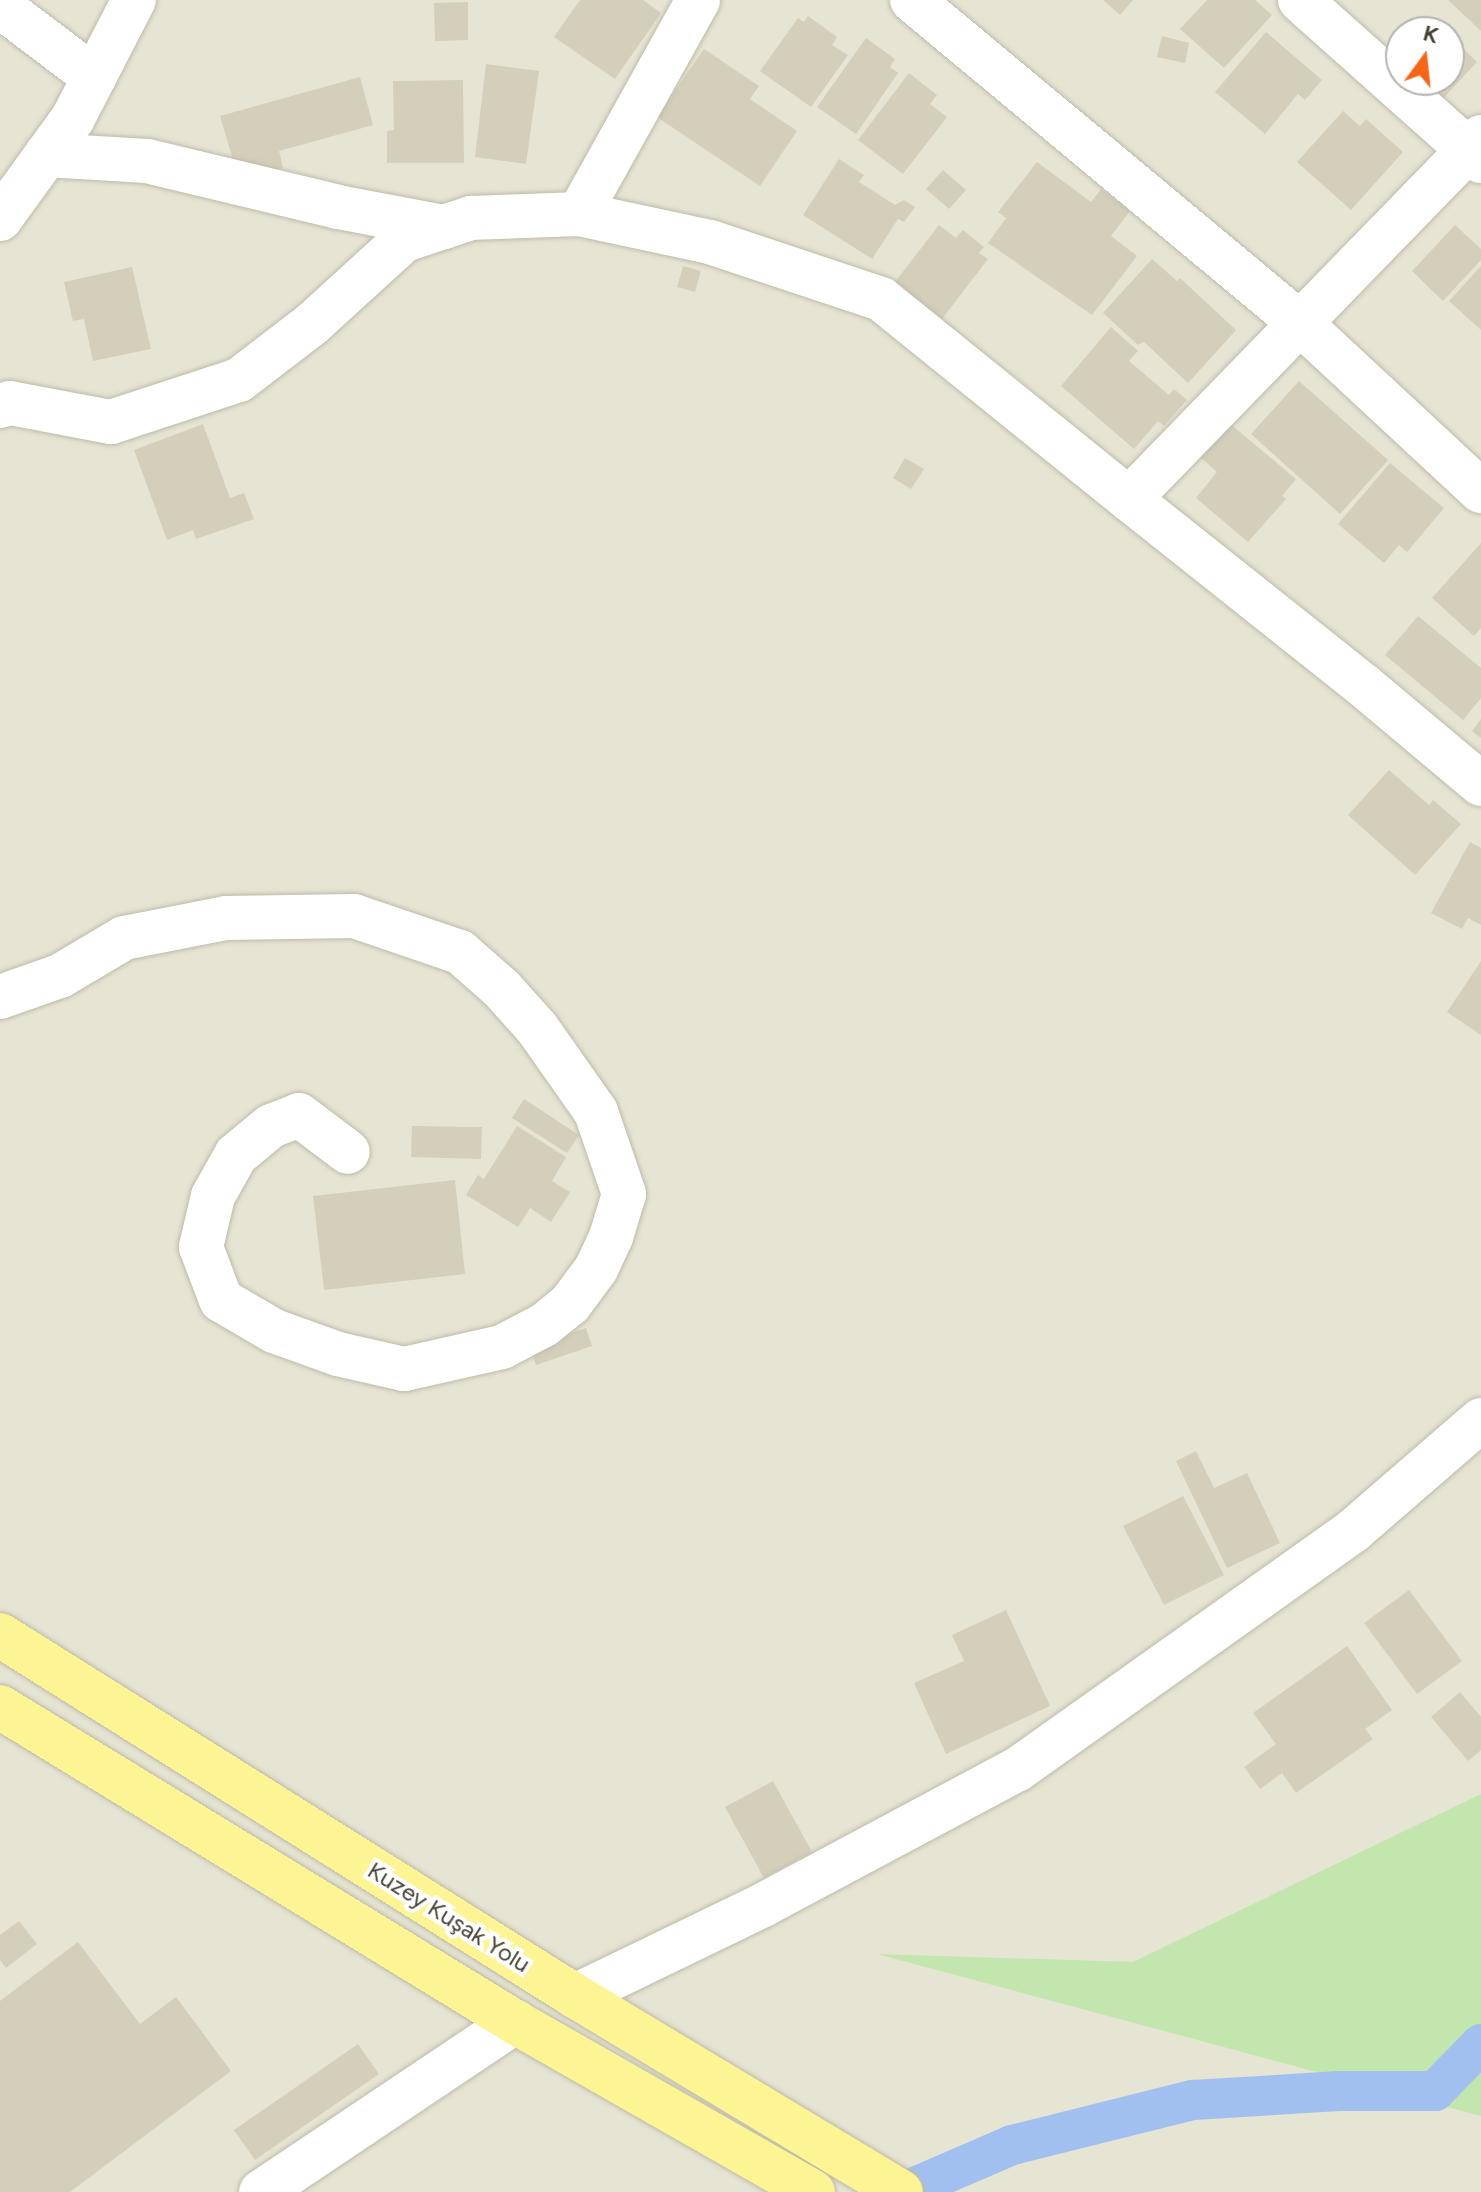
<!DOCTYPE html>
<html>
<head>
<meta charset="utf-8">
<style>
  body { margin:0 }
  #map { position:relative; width:1481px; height:2192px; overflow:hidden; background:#f2f1e5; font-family:Figtree,sans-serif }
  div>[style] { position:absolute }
  .residential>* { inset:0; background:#e6e4d3 }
  .green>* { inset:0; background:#c2e6ae }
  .canal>* { height:40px; margin:-20px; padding:0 20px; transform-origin:20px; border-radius:20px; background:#a2c0ef }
  .building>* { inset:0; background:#d4cfbb }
  .roads { filter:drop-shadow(0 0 2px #bebba8) drop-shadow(0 0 2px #bebba8) }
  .minor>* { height:44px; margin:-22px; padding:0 22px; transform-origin:22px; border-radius:22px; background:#fff }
  .major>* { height:44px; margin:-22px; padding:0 22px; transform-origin:22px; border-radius:22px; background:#fdf494 }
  span { translate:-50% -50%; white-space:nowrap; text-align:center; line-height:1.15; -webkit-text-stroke:8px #fff; paint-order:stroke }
  .street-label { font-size:24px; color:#454235 }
  .north { position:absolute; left:1385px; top:16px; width:80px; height:80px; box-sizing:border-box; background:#fff; border:2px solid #b5b3ae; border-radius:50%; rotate:15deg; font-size:22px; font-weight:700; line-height:32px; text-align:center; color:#454235 }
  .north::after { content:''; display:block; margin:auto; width:28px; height:36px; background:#f76618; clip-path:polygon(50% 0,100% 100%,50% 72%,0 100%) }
</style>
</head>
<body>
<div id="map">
  <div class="residential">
    <i style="clip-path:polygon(evenodd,0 0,1481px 0,1481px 2192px,0 2192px,0 0,1401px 32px,1449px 32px,1449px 80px,1401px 80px,1401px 32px)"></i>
  </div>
  <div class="green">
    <i style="clip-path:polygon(1481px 1794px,1481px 2116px,877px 1954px,1133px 1962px)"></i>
  </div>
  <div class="canal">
    <i style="left:903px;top:2192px;width:119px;rotate:-23.3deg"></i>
    <i style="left:1012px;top:2145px;width:187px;rotate:-14deg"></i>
    <i style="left:1193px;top:2100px;width:146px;rotate:-3.5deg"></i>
    <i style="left:1339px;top:2091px;width:96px"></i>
    <i style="left:1435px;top:2091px;width:66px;rotate:-45.6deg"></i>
  </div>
  <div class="building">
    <i style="clip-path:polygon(580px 0,643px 0,661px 13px,615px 79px,554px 37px)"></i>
    <i style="clip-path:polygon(1103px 0,1133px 0,1120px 15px)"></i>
    <i style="clip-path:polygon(1207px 0,1255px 0,1272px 15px,1224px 68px,1180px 29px)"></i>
    <i style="clip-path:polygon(1448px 0,1481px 0,1481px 31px)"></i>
    <i style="clip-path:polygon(468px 2px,468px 40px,435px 41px,434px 3px)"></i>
    <i style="clip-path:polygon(808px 16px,837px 37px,832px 45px,848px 55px,811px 107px,760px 71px,798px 18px,804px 22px)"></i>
    <i style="clip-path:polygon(1266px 32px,1322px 80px,1305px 100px,1298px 94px,1265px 134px,1215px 92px)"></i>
    <i style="clip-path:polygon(1449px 35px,1477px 62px,1439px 103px,1414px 80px,1449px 80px)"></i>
    <i style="clip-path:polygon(1162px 36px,1189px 43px,1185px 63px,1157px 57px)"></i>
    <i style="clip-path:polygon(866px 38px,895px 59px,890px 67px,898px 73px,856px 134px,817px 107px)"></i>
    <i style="clip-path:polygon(704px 49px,759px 86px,750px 99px,797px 131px,760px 186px,657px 117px)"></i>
    <i style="clip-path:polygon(486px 64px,539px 71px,526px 164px,475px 157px)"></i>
    <i style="clip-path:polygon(909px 73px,937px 95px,930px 104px,947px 117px,903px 174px,858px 140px)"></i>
    <i style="clip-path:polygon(360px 77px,373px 125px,279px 151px,283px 168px,239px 180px,220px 116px)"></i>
    <i style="clip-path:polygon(463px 80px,464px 163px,387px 163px,387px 131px,394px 130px,393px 81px)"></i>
    <i style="clip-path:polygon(1343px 111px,1360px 126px,1366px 119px,1403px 152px,1351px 210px,1297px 162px)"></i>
    <i style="clip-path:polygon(839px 159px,864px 175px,859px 182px,895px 205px,904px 200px,915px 207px,904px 222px,898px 219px,872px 259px,803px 215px)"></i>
    <i style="clip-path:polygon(1037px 162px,1091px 202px,1101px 189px,1130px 211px,1111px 236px,1137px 256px,1092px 315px,988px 243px,1006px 218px,998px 212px)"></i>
    <i style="clip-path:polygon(943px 170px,966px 190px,949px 209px,926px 189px)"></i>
    <i style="clip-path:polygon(939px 225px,956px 238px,963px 230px,984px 247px,979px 253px,988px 259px,942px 319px,895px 282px)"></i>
    <i style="clip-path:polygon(1455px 225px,1481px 249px,1481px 260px,1443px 301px,1412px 271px)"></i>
    <i style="clip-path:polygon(1152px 259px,1177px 281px,1180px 278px,1236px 330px,1188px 383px,1144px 342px,1138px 345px,1103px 313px)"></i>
    <i style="clip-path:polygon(683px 266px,701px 271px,695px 292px,677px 287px)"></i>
    <i style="clip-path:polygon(1481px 266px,1481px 330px,1449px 301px)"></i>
    <i style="clip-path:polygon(132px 267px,151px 349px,93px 361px,84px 319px,73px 321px,64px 282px)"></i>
    <i style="clip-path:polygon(1111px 327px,1138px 351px,1129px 361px,1169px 395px,1174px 389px,1187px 400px,1164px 426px,1158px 421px,1134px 449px,1061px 386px)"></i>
    <i style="clip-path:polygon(1299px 381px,1388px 460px,1340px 514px,1251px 434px)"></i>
    <i style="clip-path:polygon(1228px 422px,1296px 479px,1282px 496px,1286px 499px,1248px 542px,1196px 498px,1217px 472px,1199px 456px)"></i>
    <i style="clip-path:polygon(203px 424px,230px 498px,244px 493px,254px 519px,196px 539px,193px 530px,167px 540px,134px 450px)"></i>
    <i style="clip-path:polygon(905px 458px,924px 469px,911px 489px,893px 478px)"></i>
    <i style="clip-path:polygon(1390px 463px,1444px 508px,1407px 552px,1399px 545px,1384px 563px,1338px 524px)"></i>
    <i style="clip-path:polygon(1481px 543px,1481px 628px,1474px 636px,1432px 598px)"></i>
    <i style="clip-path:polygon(1418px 616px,1481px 668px,1481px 698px,1463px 720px,1385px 655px)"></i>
    <i style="clip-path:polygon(1481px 719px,1481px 738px,1472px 731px)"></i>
    <i style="clip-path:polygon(1389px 770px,1429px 805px,1433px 800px,1461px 824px,1415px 875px,1348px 815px)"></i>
    <i style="clip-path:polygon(1470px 842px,1481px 848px,1481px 925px,1468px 918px,1462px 929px,1431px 913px)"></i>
    <i style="clip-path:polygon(1481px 961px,1481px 1035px,1447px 1012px)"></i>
    <i style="clip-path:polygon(524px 1099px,579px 1135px,567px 1153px,512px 1118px)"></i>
    <i style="clip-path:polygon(412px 1126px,482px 1127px,481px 1159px,411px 1157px)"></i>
    <i style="clip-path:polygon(517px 1126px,566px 1157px,552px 1181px,570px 1192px,551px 1222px,530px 1208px,518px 1227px,466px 1195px,478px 1175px,484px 1179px)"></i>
    <i style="clip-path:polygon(455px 1180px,465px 1274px,324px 1290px,313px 1196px)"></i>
    <i style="clip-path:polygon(586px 1328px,592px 1346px,536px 1365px,530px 1347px)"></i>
    <i style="clip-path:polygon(1196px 1451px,1214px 1488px,1247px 1473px,1280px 1543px,1227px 1568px,1176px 1461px)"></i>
    <i style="clip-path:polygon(1183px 1496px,1224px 1575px,1164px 1605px,1123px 1526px)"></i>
    <i style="clip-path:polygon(1409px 1590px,1462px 1661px,1417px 1694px,1364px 1623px)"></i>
    <i style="clip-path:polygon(1006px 1610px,1050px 1706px,946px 1754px,914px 1683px,964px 1661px,952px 1635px)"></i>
    <i style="clip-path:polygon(1347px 1646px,1392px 1710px,1365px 1729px,1373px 1739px,1296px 1793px,1282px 1773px,1260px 1789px,1244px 1767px,1276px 1744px,1253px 1713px)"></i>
    <i style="clip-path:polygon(1460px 1692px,1481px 1717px,1481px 1750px,1468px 1761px,1431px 1717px)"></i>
    <i style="clip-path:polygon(773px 1781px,812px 1852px,764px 1878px,725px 1807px)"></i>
    <i style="clip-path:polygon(19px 1921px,37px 1944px,6px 1968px,0 1960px,0 1935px)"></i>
    <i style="clip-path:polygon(78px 1942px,140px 2024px,176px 1997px,231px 2071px,70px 2192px,0 2192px,0 2001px)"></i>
    <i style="clip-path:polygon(358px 2044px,379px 2074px,255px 2160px,234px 2130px)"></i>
  </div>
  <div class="roads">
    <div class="minor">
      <i style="left:912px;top:0;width:505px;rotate:39.78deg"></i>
      <i style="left:1300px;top:323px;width:247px;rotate:42.9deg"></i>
      <i style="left:1300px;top:0;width:242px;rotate:41.7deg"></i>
      <i style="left:0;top:6px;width:118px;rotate:37.1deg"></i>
      <i style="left:1481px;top:137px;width:505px;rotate:134.2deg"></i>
      <i style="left:1129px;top:499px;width:299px;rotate:38.5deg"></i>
      <i style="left:1363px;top:685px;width:154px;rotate:40deg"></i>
      <i style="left:46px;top:155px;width:101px;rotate:3.4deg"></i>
      <i style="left:147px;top:161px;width:196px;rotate:13.5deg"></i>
      <i style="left:338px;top:207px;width:108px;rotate:10.7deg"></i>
      <i style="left:579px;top:214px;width:134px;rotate:12.1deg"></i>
      <i style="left:710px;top:242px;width:180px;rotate:18.4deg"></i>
      <i style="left:881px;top:299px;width:319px;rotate:38.9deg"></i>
      <i style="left:0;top:219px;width:125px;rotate:-54.1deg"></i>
      <i style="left:73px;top:118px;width:133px;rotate:-62.7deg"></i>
      <i style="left:0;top:406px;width:10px;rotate:-17deg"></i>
      <i style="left:10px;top:403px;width:103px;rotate:10.7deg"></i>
      <i style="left:111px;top:422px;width:135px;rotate:-18.2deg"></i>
      <i style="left:239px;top:380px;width:92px;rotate:-37.5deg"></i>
      <i style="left:312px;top:324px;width:125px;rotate:-42.4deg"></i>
      <i style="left:404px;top:240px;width:71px;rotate:-18.2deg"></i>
      <i style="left:471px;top:218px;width:108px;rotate:-2.1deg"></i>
      <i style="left:579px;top:214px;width:245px;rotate:-60.9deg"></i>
      <i style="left:0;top:997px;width:64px;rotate:-19.3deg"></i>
      <i style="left:60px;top:976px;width:74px;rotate:-30.7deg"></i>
      <i style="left:124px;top:938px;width:104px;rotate:-11.1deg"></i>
      <i style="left:226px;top:918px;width:128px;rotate:-0.9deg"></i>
      <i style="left:354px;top:916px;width:112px;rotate:18.8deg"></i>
      <i style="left:460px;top:952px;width:56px;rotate:41.4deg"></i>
      <i style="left:502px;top:989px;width:52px;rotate:48.1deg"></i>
      <i style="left:537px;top:1028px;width:103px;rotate:54.9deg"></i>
      <i style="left:596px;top:1112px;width:87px;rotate:71.1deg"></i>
      <i style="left:624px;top:1194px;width:45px;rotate:106.8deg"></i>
      <i style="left:611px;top:1237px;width:35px;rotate:115deg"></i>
      <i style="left:596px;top:1269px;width:44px;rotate:126.6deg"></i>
      <i style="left:570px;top:1304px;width:33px;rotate:141deg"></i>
      <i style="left:544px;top:1325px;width:47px;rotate:152.4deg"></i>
      <i style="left:502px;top:1347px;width:100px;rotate:167.3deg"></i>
      <i style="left:404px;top:1369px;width:68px;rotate:-167.2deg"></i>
      <i style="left:338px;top:1354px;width:68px;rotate:-160.2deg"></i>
      <i style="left:274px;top:1331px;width:61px;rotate:-149.7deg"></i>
      <i style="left:221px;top:1300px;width:57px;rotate:-110.7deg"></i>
      <i style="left:201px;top:1247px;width:52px;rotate:-76.8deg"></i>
      <i style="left:213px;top:1196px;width:47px;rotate:-60.7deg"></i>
      <i style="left:236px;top:1155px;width:45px;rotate:-39.6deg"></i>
      <i style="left:271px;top:1126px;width:30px;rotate:-21deg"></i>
      <i style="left:299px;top:1115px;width:61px;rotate:37.1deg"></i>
      <i style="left:575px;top:1996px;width:209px;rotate:-25.8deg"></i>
      <i style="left:763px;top:1905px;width:289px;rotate:-28.1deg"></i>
      <i style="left:1018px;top:1769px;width:412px;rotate:-35.4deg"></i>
      <i style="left:1354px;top:1530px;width:168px;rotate:-40.9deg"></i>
      <i style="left:261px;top:2192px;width:306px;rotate:-33.8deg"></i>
    </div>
    <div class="major">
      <i style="left:0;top:1635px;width:679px;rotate:32.12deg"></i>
      <i style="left:575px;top:1996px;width:380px;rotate:31deg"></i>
      <i style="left:0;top:1707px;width:604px;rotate:31.45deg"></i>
      <i style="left:515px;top:2022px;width:343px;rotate:29.7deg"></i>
    </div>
  </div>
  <div class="street-label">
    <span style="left:449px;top:1917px;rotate:32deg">Kuzey Kuşak Yolu</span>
  </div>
  <div class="north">K</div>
</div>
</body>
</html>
